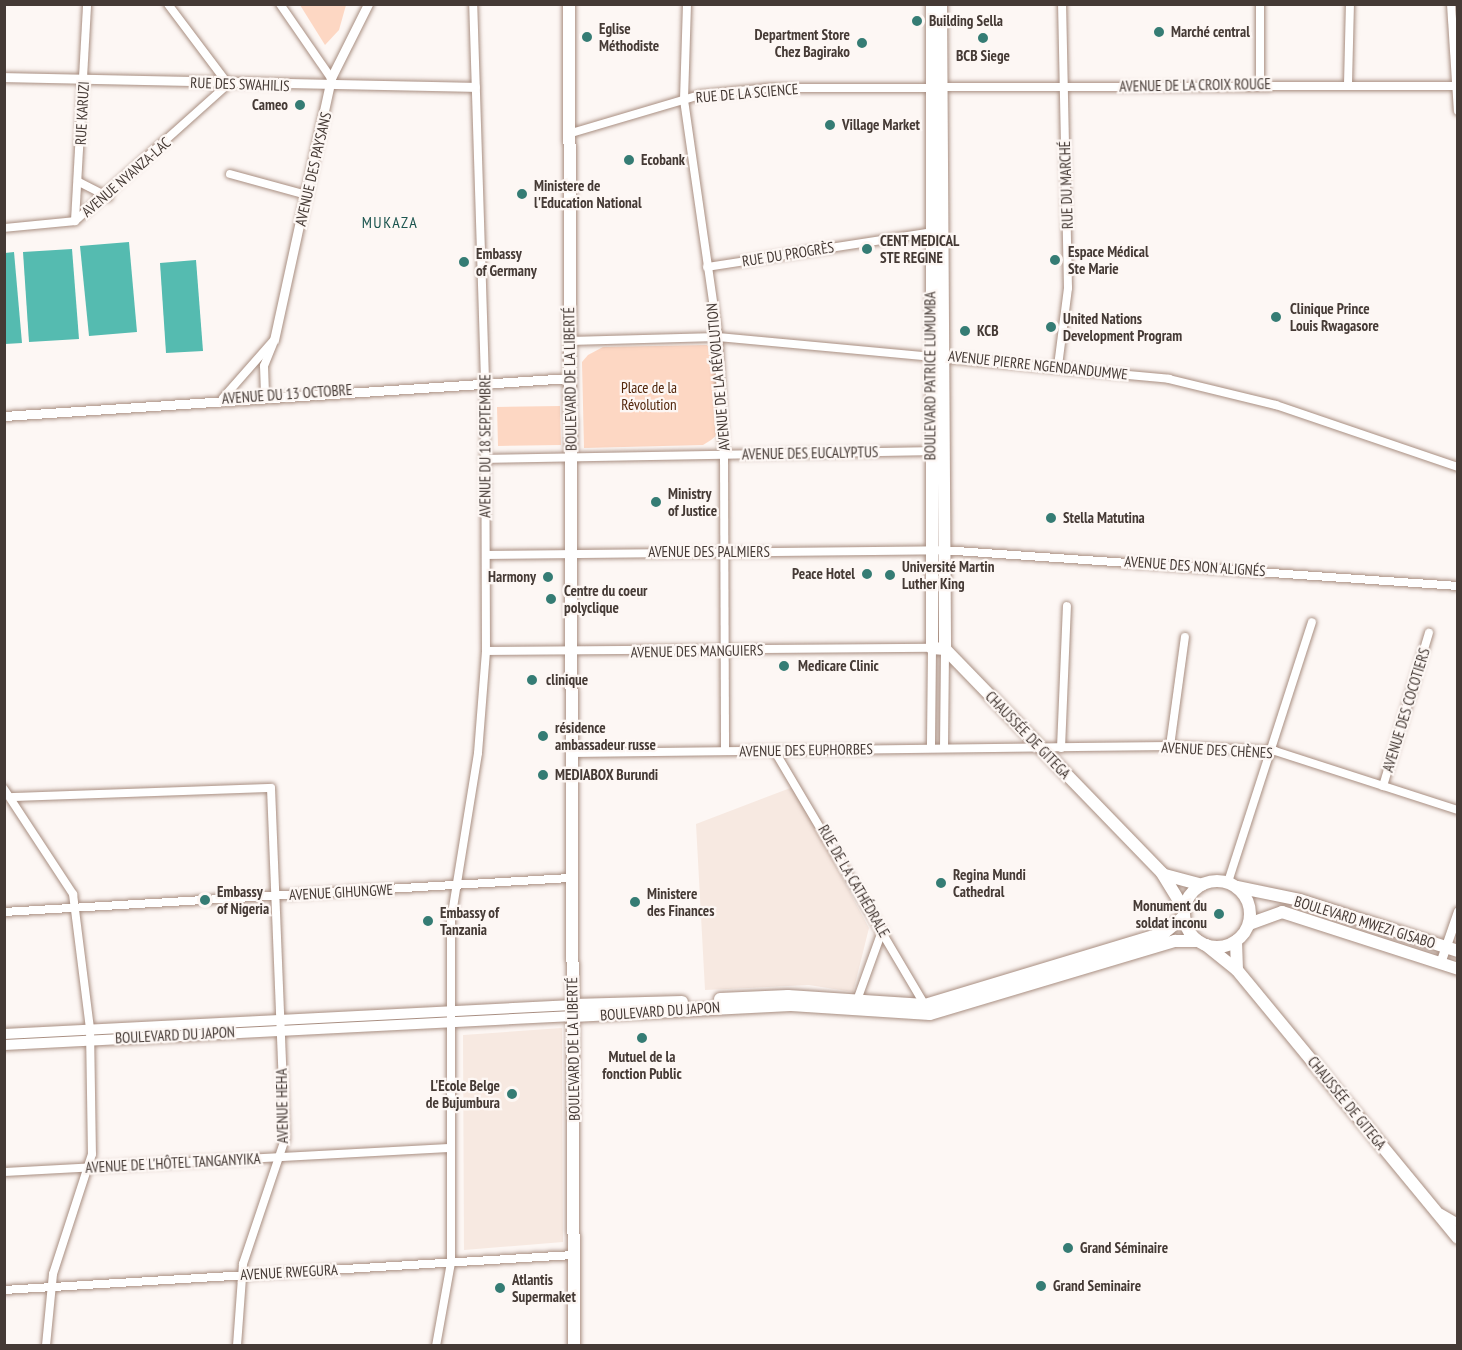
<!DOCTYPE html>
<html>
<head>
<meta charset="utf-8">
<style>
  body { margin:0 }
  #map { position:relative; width:1462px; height:1350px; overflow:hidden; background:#fdf7f4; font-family:"PT Sans Narrow",sans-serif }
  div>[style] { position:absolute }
  .built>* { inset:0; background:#f7e9e1 }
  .green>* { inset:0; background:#fdd7c3 }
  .water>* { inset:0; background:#55bbb0 }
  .roads { filter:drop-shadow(0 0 2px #a88e81) drop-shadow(0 0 2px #a88e81) }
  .minor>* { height:8px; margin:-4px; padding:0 4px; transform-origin:4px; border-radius:4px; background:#fff }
  .tertiary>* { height:9px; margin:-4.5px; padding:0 4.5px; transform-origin:4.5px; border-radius:4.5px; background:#fff }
  .secondary>* { height:10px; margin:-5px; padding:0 5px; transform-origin:5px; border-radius:5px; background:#fff }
  .primary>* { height:12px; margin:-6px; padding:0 6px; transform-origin:6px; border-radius:6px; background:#fff }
  .primary>.ring { margin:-6px; padding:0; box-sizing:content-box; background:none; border:12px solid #fff; border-radius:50% }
  .trunk>* { height:12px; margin:-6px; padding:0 6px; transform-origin:6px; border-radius:6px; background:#fff }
  .dots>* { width:16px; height:16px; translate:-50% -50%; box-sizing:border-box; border:3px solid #fdf7f4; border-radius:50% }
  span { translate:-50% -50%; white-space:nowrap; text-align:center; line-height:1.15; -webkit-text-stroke:4.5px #fdf7f4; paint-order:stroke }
  .poi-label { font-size:15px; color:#453a35; font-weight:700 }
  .left { translate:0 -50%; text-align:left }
  .right { translate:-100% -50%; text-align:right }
  .street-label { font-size:15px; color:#453a35 }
  .park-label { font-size:15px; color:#52260b }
  .neighbourhood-label { font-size:16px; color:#1c554f; letter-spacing:1.5px }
  .frame { position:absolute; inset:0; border:6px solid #453a35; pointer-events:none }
</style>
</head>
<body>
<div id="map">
  <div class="built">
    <i style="clip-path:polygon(793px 787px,869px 928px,853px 992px,809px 985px,705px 990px,696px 824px)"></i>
    <i style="clip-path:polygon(562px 1028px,563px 1242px,464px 1250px,463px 1035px)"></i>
  </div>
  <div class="green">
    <i style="clip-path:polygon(300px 5px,346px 5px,339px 30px,325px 45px)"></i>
    <i style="clip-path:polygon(707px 345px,716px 357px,717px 435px,711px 440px,703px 445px,584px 448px,582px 362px,588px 355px,603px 347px)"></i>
    <i style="clip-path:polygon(560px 406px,561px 445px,498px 446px,497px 407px)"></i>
  </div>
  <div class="water">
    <i style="clip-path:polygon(129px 242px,137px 332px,89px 336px,80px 246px)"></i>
    <i style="clip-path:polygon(72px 249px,79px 339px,29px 342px,23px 252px)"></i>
    <i style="clip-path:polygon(14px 252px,22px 343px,5px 344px,5px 253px)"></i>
    <i style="clip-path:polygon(196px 260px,203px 351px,166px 353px,160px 263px)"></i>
  </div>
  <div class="roads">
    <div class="minor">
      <i style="left:280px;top:4px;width:90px;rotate:55.4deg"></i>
      <i style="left:687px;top:4px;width:96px;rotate:91.8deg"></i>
      <i style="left:684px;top:100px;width:239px;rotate:81.8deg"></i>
      <i style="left:718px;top:337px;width:118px;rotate:87.1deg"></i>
      <i style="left:724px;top:455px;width:296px;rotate:89.8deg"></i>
      <i style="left:1260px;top:4px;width:80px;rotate:90deg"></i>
      <i style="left:1451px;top:4px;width:107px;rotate:86.3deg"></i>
      <i style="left:1348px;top:84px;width:80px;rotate:-88.6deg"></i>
      <i style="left:568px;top:134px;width:138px;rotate:-16.5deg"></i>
      <i style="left:700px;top:95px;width:69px;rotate:-5.8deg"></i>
      <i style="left:769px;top:88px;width:689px;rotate:-0.17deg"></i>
      <i style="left:230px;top:174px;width:80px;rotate:15.3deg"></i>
      <i style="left:79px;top:182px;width:33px;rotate:27deg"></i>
      <i style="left:75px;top:221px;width:217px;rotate:-86.8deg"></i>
      <i style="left:4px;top:228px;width:71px;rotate:-5.6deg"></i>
      <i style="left:75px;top:221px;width:205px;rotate:-41.8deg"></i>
      <i style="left:228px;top:84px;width:100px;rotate:-126.9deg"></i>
      <i style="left:707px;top:267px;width:230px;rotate:-8.8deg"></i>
      <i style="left:569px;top:341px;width:149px;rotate:-1.5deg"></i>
      <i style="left:718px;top:337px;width:453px;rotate:5.3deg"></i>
      <i style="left:1169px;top:379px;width:110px;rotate:13.7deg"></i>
      <i style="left:1276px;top:405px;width:192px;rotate:18.8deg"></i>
      <i style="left:1058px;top:366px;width:79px;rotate:-82.7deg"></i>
      <i style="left:1068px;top:288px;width:284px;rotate:-91.2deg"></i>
      <i style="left:265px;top:394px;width:28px;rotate:-92deg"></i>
      <i style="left:264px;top:366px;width:24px;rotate:-68deg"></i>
      <i style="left:223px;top:398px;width:77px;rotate:-48.7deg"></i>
      <i style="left:484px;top:459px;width:450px;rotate:-1deg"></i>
      <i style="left:487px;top:555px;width:455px;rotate:-0.6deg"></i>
      <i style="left:942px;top:550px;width:517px;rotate:3.99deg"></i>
      <i style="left:486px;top:651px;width:446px;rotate:-0.4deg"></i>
      <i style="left:932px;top:648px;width:100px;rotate:90.6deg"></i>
      <i style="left:1170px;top:746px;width:110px;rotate:-82.2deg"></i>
      <i style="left:944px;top:748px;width:99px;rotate:-89.4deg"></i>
      <i style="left:1061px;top:748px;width:142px;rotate:-87.6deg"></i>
      <i style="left:774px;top:750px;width:299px;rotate:59.4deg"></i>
      <i style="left:571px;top:753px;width:599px;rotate:-0.67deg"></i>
      <i style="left:1170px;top:746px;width:105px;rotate:2.7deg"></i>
      <i style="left:1275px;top:751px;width:192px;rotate:17.9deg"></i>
      <i style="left:1383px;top:786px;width:160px;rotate:-73.3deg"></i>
      <i style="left:4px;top:789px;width:126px;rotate:56.7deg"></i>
      <i style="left:73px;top:894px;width:136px;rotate:82.8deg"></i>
      <i style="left:90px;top:1029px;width:125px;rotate:89.1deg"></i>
      <i style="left:92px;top:1154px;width:126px;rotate:108deg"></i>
      <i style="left:53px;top:1274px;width:72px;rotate:95.6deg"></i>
      <i style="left:11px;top:797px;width:260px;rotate:-2deg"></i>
      <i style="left:271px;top:788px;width:351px;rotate:87.7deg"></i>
      <i style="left:285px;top:1139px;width:132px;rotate:108.6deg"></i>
      <i style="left:243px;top:1264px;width:82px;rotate:94.2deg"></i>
      <i style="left:1228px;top:882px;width:273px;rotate:-72.1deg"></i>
      <i style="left:4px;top:912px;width:566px;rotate:-3.44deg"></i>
      <i style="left:856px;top:1003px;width:77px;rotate:-70.1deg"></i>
      <i style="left:4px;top:1172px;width:446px;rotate:-3.1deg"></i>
      <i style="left:1441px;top:1213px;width:20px;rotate:30deg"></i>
      <i style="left:4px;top:1290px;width:570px;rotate:-3.52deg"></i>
      <i style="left:436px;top:1346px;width:84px;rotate:-79.8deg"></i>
      <i style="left:451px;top:1263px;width:343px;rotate:-90deg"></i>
      <i style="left:451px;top:920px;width:169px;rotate:-80.8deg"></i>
      <i style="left:478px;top:753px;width:102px;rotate:-85.5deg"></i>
      <i style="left:486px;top:651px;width:271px;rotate:-90.2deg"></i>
      <i style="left:485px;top:380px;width:376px;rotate:-91.8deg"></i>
    </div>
    <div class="tertiary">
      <i style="left:4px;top:77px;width:471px;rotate:1.2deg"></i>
      <i style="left:274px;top:340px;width:268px;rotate:-77.7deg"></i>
      <i style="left:331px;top:78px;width:83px;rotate:-63.4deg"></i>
      <i style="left:4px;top:416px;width:567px;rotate:-3.84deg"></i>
      <i style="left:1440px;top:963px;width:55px;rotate:-70.9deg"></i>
    </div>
    <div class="secondary">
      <i style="left:4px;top:1034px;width:570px;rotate:-2.92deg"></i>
      <i style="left:4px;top:1045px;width:570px;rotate:-2.92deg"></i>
    </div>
    <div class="primary">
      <i style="left:932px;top:4px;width:644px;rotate:90deg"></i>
      <i style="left:932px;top:648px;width:13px;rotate:4deg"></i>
      <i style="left:941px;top:4px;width:645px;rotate:89.64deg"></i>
      <i style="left:945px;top:649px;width:312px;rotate:45.9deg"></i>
      <i style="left:1162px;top:873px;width:42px;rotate:58.6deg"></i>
      <i style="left:1165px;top:875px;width:38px;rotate:15deg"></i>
      <i class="ring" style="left:1184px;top:881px;width:54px;height:54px"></i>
      <i style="left:1237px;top:887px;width:64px;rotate:11.7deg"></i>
      <i style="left:1300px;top:900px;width:166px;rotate:17.9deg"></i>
      <i style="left:1249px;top:924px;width:35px;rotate:-20deg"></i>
      <i style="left:1282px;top:912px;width:185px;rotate:17.9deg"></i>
      <i style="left:1236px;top:941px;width:29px;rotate:88deg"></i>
      <i style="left:1206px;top:945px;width:40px;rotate:39deg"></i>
      <i style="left:1237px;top:970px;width:347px;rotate:50.5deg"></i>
      <i style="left:720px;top:999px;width:68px;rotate:-2.5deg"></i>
      <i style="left:788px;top:996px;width:137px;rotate:3.8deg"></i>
      <i style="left:925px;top:1005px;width:250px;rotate:-16.8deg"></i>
      <i style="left:1164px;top:933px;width:26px;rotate:-40deg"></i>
      <i style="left:573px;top:1005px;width:109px;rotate:-1.6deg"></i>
      <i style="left:573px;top:1016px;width:218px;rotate:-2.9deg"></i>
      <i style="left:791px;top:1005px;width:139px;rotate:3.7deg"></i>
      <i style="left:930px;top:1014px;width:256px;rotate:-16.6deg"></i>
      <i style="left:1175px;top:941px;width:23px"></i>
    </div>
    <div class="trunk">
      <i style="left:569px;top:4px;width:1342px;rotate:89.79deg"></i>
    </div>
  </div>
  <div class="dots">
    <i style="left:917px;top:21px;background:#357c74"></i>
    <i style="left:1159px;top:32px;background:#357c74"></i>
    <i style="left:587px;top:37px;background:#357c74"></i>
    <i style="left:983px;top:38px;background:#357c74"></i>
    <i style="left:862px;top:43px;background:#357c74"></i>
    <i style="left:300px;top:105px;background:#357c74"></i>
    <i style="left:830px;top:125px;background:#357c74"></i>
    <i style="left:629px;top:160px;background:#357c74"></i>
    <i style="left:522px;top:194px;background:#357c74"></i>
    <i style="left:867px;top:249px;background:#357c74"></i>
    <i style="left:1055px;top:260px;background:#357c74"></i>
    <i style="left:464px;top:262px;background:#357c74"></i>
    <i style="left:1276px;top:317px;background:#357c74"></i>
    <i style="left:1051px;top:327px;background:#357c74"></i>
    <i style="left:965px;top:331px;background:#357c74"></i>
    <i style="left:656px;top:502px;background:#357c74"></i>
    <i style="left:1051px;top:518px;background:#357c74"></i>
    <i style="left:867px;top:574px;background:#357c74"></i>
    <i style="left:890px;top:575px;background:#357c74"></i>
    <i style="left:548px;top:577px;background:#357c74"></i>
    <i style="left:551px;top:599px;background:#357c74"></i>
    <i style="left:784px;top:666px;background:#357c74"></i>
    <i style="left:532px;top:680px;background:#357c74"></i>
    <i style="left:543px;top:736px;background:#357c74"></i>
    <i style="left:543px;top:775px;background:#357c74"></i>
    <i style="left:941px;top:883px;background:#357c74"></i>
    <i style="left:205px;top:900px;background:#357c74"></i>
    <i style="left:635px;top:902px;background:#357c74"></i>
    <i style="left:1219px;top:914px;background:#357c74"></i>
    <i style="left:428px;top:921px;background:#357c74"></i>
    <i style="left:642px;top:1038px;background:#357c74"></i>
    <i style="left:512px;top:1094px;background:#357c74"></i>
    <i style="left:1068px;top:1248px;background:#357c74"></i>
    <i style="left:1041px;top:1286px;background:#357c74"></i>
    <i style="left:500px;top:1288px;background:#357c74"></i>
  </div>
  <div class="poi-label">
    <span class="left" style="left:929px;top:21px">Building Sella</span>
    <span class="left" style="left:599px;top:37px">Eglise<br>Méthodiste</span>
    <span class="left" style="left:1171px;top:32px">Marché central</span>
    <span class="right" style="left:850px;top:43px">Department Store<br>Chez Bagirako</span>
    <span style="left:983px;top:56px">BCB Siege</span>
    <span class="right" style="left:288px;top:105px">Cameo</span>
    <span class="left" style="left:842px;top:125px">Village Market</span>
    <span class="left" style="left:641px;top:160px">Ecobank</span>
    <span class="left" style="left:534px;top:194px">Ministere de<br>l'Education National</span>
    <span class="left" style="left:880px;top:249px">CENT MEDICAL<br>STE REGINE</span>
    <span class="left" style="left:1068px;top:260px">Espace Médical<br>Ste Marie</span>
    <span class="left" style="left:476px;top:262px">Embassy<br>of Germany</span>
    <span class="left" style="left:1290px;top:317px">Clinique Prince<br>Louis Rwagasore</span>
    <span class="left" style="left:1063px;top:327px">United Nations<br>Development Program</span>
    <span class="left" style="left:977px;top:331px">KCB</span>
    <span class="left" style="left:668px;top:502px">Ministry<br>of Justice</span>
    <span class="left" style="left:1063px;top:518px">Stella Matutina</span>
    <span class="left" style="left:902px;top:575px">Université Martin<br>Luther King</span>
    <span class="right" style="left:855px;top:574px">Peace Hotel</span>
    <span class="right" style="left:536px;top:577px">Harmony</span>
    <span class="left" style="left:564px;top:599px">Centre du coeur<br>polyclique</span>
    <span class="left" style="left:798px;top:666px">Medicare Clinic</span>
    <span class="left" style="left:546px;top:680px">clinique</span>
    <span class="left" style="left:555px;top:736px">résidence<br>ambassadeur russe</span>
    <span class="left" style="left:555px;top:775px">MEDIABOX Burundi</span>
    <span class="left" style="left:953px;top:883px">Regina Mundi<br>Cathedral</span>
    <span class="left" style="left:217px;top:900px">Embassy<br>of Nigeria</span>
    <span class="left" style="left:647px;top:902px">Ministere<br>des Finances</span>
    <span class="right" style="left:1207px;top:914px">Monument du<br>soldat inconu</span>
    <span class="left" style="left:440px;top:921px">Embassy of<br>Tanzania</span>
    <span style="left:642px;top:1065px">Mutuel de la<br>fonction Public</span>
    <span class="right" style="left:500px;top:1094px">L'Ecole Belge<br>de Bujumbura</span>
    <span class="left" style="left:1080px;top:1248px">Grand Séminaire</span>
    <span class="left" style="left:512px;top:1288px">Atlantis<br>Supermaket</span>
    <span class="left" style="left:1053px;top:1286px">Grand Seminaire</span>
  </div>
  <div class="street-label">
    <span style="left:240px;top:84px;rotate:2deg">RUE DES SWAHILIS</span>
    <span style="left:1195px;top:85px;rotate:-1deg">AVENUE DE LA CROIX ROUGE</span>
    <span style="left:747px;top:93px;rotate:-5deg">RUE DE LA SCIENCE</span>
    <span style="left:82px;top:113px;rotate:-87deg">RUE KARUZI</span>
    <span style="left:313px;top:169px;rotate:-77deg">AVENUE DES PAYSANS</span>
    <span style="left:126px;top:177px;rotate:-41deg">AVENUE NYANZA-LAC</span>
    <span style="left:1066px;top:185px;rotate:-92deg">RUE DU MARCHÉ</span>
    <span style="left:788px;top:254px;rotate:-9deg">RUE DU PROGRÈS</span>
    <span style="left:1038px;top:365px;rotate:6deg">AVENUE PIERRE NGENDANDUMWE</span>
    <span style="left:930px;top:376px;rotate:-90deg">BOULEVARD PATRICE LUMUMBA</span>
    <span style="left:718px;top:377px;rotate:-95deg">AVENUE DE LA RÉVOLUTION</span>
    <span style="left:570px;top:379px;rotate:-91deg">BOULEVARD DE LA LIBERTÉ</span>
    <span style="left:287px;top:394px;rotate:-4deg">AVENUE DU 13 OCTOBRE</span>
    <span style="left:485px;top:446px;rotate:-90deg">AVENUE DU 18 SEPTEMBRE</span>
    <span style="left:810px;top:453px;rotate:-1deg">AVENUE DES EUCALYPTUS</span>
    <span style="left:709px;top:552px">AVENUE DES PALMIERS</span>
    <span style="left:1195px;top:566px;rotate:4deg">AVENUE DES NON ALIGNÉS</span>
    <span style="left:697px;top:651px;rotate:-1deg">AVENUE DES MANGUIERS</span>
    <span style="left:1406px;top:710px;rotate:-73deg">AVENUE DES COCOTIERS</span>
    <span style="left:1028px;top:735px;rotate:46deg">CHAUSSÉE DE GITEGA</span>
    <span style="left:806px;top:750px;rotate:-1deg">AVENUE DES EUPHORBES</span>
    <span style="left:1217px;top:750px;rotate:3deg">AVENUE DES CHÈNES</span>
    <span style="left:854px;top:881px;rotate:60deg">RUE DE LA CATHÉDRALE</span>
    <span style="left:341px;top:892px;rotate:-3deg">AVENUE GIHUNGWE</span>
    <span style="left:1365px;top:922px;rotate:17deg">BOULEVARD MWEZI GISABO</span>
    <span style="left:660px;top:1011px;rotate:-4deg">BOULEVARD DU JAPON</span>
    <span style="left:175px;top:1035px;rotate:-3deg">BOULEVARD DU JAPON</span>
    <span style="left:573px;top:1049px;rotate:-91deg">BOULEVARD DE LA LIBERTÉ</span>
    <span style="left:1347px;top:1103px;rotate:51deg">CHAUSSÉE DE GITEGA</span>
    <span style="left:282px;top:1106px;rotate:-91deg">AVENUE HEHA</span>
    <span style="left:173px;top:1163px;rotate:-3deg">AVENUE DE L'HÔTEL TANGANYIKA</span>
    <span style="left:289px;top:1272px;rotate:-3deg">AVENUE RWEGURA</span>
  </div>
  <div class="park-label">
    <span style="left:649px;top:396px">Place de la<br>Révolution</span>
  </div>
  <div class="neighbourhood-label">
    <span style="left:390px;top:222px">MUKAZA</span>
  </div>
  <div class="frame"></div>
</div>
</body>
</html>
